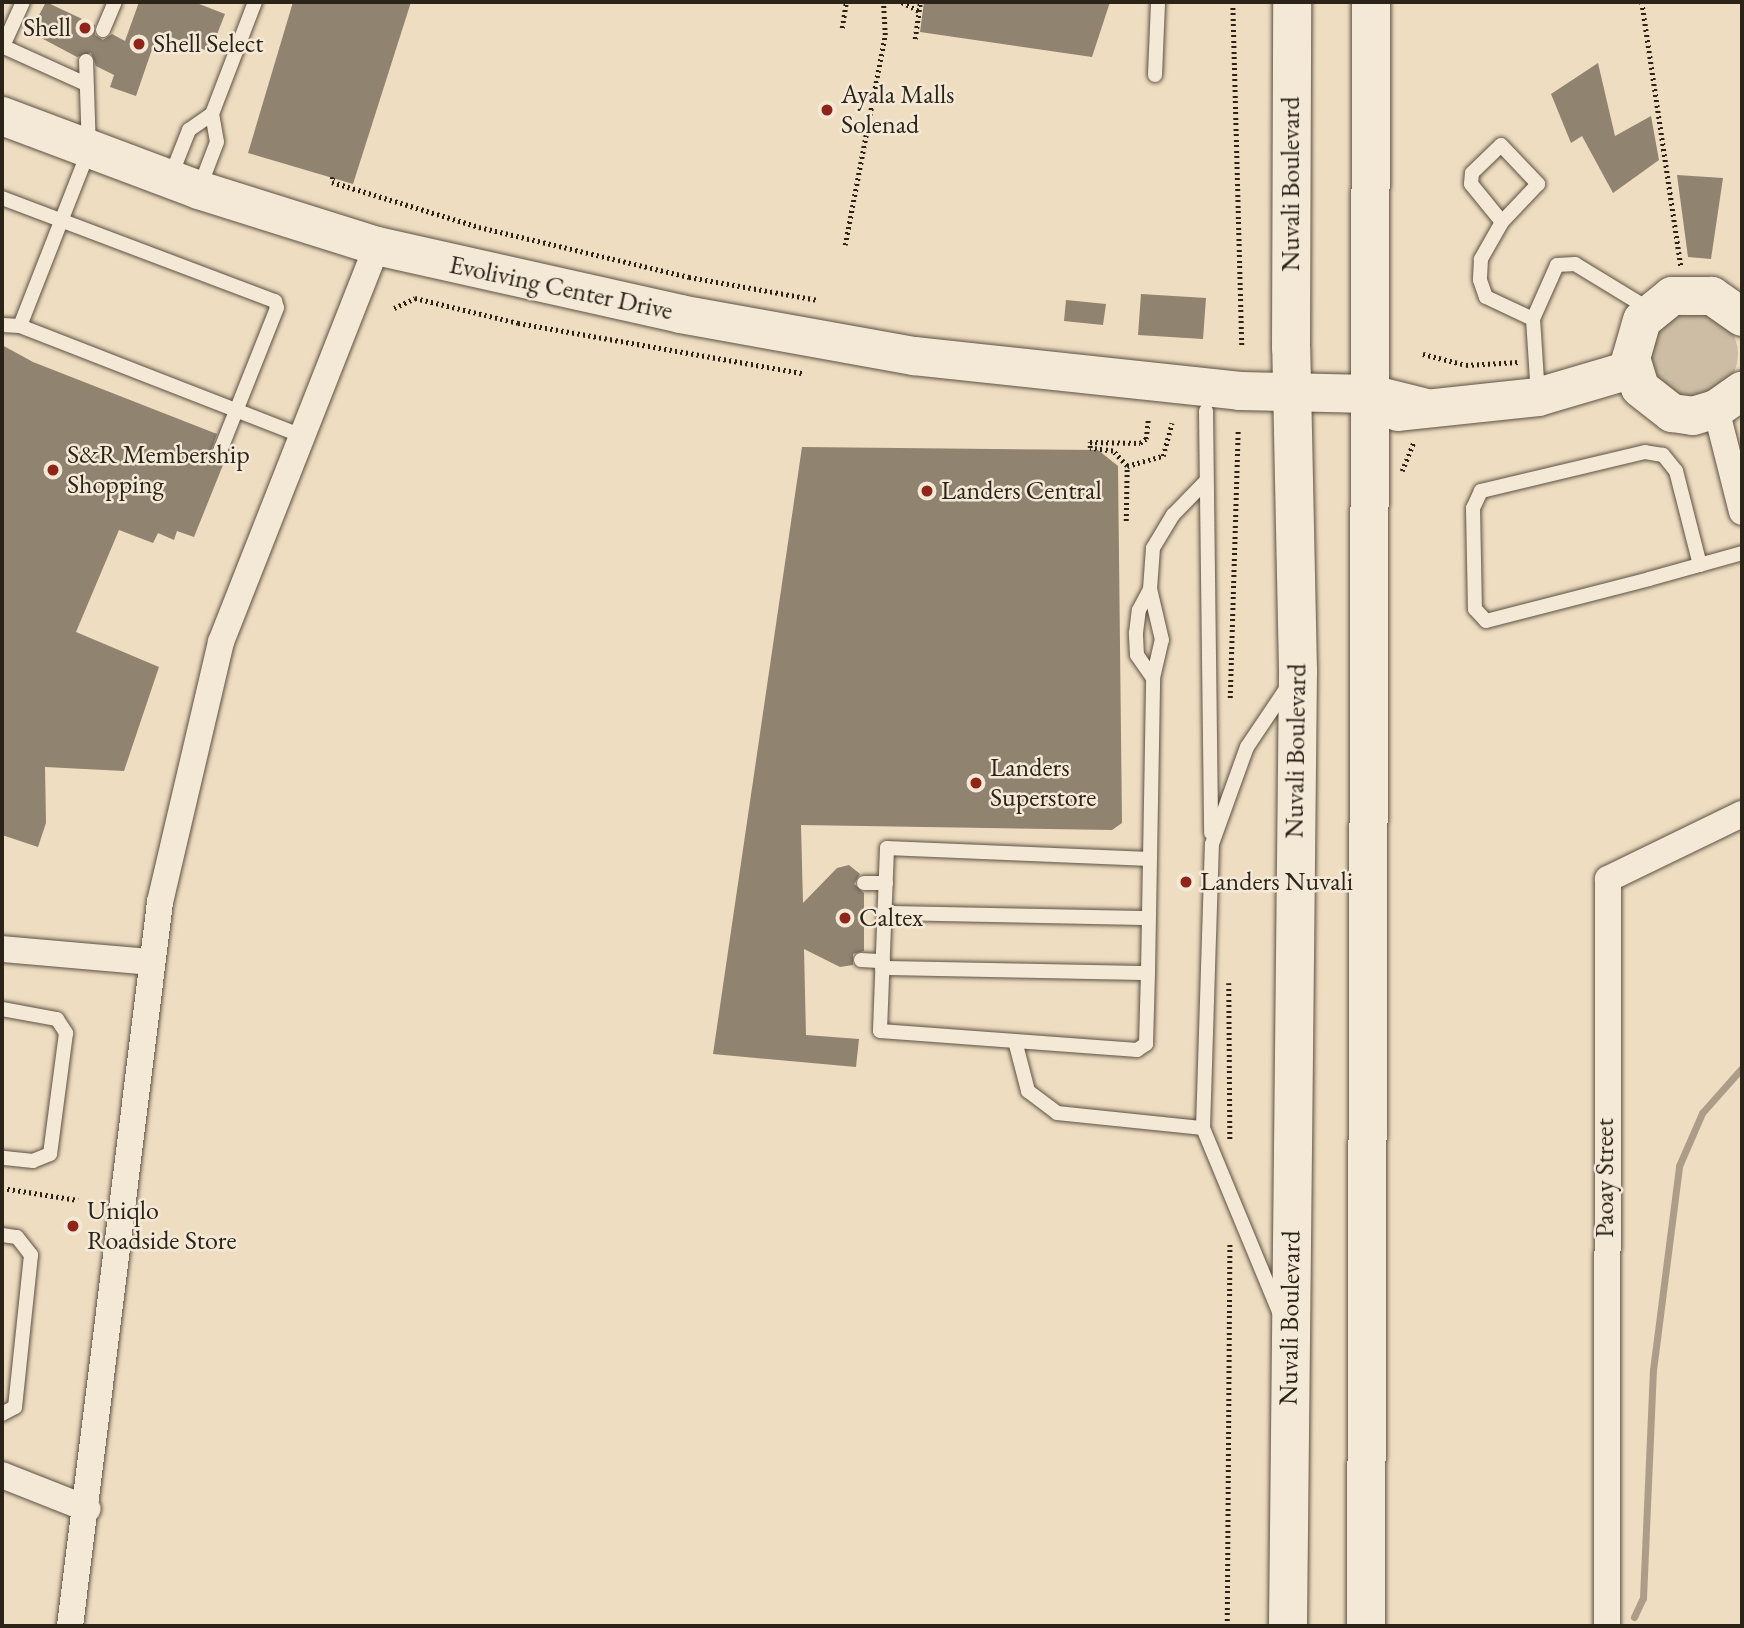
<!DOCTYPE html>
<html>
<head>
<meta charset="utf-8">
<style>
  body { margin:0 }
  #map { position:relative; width:1744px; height:1628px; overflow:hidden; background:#eeddc1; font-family:"EB Garamond",serif }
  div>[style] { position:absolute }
  .green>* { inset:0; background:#cdbda4 }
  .round { border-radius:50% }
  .stream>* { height:7px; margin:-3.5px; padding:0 3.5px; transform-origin:3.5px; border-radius:3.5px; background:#ac9d88 }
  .building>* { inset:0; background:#908370 }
  .path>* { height:4.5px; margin-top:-2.25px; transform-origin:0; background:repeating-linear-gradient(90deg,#2b2218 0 2px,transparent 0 5.5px) }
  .roads { filter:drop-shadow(0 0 2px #5c5142) drop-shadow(0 0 2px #5c5142) }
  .lane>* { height:14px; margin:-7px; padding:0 7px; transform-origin:7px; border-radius:7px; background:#f4e9d7 }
  .street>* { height:26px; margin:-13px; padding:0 13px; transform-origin:13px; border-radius:13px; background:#f4e9d7 }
  .secondary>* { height:38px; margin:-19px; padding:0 19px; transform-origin:19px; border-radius:19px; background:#f4e9d7 }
  .dots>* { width:19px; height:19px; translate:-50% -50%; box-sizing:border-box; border:4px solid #f4e9d7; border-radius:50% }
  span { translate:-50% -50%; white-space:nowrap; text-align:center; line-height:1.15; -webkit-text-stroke:5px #f4e9d7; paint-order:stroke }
  .poi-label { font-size:26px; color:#2b2218 }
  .right { translate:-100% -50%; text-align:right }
  .left { translate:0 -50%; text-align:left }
  .street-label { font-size:26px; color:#2b2218 }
  .frame { position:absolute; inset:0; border:4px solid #2b2218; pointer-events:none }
</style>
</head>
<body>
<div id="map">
  <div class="green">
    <i class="round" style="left:1650px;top:310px;width:88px;height:88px"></i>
  </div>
  <div class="stream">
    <i style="left:1634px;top:1617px;width:21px;rotate:-65deg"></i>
    <i style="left:1643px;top:1598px;width:228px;rotate:-87.5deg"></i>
    <i style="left:1653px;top:1370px;width:206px;rotate:-82.7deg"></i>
    <i style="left:1679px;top:1166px;width:58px;rotate:-66.5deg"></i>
    <i style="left:1702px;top:1113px;width:60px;rotate:-48.4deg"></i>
  </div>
  <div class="building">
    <i style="clip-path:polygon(46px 2px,95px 25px,95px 35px,103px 40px,112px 34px,125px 41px,139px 2px,194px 2px,225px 14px,210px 52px,158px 32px,136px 96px,110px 87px,114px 75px,96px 66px,91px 53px,77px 57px,30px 32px)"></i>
    <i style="clip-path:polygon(293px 2px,411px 2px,353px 184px,248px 153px)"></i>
    <i style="clip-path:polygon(924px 2px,1110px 2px,1092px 57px,920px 32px)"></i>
    <i style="clip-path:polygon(1598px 63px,1615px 136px,1651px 116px,1659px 160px,1613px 193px,1582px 136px,1571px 143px,1551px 94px)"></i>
    <i style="clip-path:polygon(1677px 175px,1723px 178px,1711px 259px,1688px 257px)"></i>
    <i style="clip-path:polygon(1141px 294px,1206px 298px,1203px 339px,1138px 335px)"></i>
    <i style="clip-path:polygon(1066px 300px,1106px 304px,1103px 325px,1064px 321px)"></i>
    <i style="clip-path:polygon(2px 345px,33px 362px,217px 434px,208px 459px,223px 465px,194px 537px,177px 531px,174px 540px,158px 533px,153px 543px,119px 530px,76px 632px,159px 667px,124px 771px,45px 767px,46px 823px,38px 847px,2px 835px)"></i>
    <i style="clip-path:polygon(802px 447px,1098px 450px,1118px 466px,1122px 823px,1112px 830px,801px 825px,803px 903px,837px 868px,849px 865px,860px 874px,854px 884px,864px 893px,864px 951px,853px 954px,853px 965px,840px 967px,804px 949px,806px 1035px,859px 1039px,856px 1067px,713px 1054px)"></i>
  </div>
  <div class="path">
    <i style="left:902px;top:2px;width:19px;rotate:28deg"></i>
    <i style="left:1233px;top:2px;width:344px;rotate:88.5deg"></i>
    <i style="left:1642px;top:2px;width:268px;rotate:81.6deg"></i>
    <i style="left:842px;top:28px;width:26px;rotate:-81deg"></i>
    <i style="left:915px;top:39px;width:37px;rotate:-82deg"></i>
    <i style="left:333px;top:177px;width:5px;rotate:101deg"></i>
    <i style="left:332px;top:182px;width:154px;rotate:17deg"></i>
    <i style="left:479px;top:227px;width:216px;rotate:13.4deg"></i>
    <i style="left:689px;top:277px;width:131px;rotate:10.1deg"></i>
    <i style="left:845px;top:245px;width:214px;rotate:-79.2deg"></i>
    <i style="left:885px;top:35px;width:33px;rotate:-93deg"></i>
    <i style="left:394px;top:308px;width:23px;rotate:-25deg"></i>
    <i style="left:415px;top:298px;width:106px;rotate:13.6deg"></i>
    <i style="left:518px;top:323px;width:289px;rotate:10deg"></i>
    <i style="left:1423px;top:354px;width:44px;rotate:14.3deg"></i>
    <i style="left:1466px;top:365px;width:53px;rotate:-3.2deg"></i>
    <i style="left:1127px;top:466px;width:21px;rotate:-133deg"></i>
    <i style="left:1113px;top:451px;width:23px;rotate:-173deg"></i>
    <i style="left:1090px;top:448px;width:6px;rotate:-90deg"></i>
    <i style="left:1090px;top:442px;width:50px;rotate:1.1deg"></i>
    <i style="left:1140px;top:443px;width:7px;rotate:-34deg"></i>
    <i style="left:1146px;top:439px;width:19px;rotate:-84deg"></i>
    <i style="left:1402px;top:471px;width:32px;rotate:-68deg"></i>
    <i style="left:1126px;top:521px;width:55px;rotate:-89deg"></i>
    <i style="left:1127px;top:466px;width:37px;rotate:-16deg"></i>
    <i style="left:1163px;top:456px;width:34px;rotate:-75deg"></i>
    <i style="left:1230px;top:698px;width:269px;rotate:-88.3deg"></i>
    <i style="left:1229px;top:983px;width:159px;rotate:89.6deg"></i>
    <i style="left:2px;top:1188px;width:77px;rotate:9deg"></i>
    <i style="left:1227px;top:1626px;width:384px;rotate:-89.6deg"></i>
  </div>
  <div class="roads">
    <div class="lane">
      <i style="left:103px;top:30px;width:30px;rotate:-67deg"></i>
      <i style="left:2px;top:46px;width:90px;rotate:24.3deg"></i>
      <i style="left:3px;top:46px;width:48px;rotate:-65.6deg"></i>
      <i style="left:1155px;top:75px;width:73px;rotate:-87.6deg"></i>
      <i style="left:170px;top:178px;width:52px;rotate:-68.4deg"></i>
      <i style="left:189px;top:130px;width:28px;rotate:-35deg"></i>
      <i style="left:199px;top:189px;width:50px;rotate:-69deg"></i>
      <i style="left:217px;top:142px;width:28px;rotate:-100deg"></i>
      <i style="left:212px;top:114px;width:120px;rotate:-69deg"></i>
      <i style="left:2px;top:198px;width:292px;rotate:20.7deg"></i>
      <i style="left:275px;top:301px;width:7px;rotate:74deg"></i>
      <i style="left:277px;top:308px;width:157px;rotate:111.7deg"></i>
      <i style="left:1502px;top:222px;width:49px;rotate:-129.2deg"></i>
      <i style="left:1471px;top:184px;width:11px;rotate:-85deg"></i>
      <i style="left:1472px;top:173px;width:40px;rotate:-44deg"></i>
      <i style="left:1501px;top:145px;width:54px;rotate:46.5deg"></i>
      <i style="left:1538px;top:184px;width:52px;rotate:133.5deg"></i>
      <i style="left:1502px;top:222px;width:43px;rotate:119.6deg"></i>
      <i style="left:1481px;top:259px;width:21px;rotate:93deg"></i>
      <i style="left:1480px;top:280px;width:18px;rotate:71deg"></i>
      <i style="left:1486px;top:297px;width:52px;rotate:25.1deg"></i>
      <i style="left:2px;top:325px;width:18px;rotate:3deg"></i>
      <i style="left:20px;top:326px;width:305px;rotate:21.3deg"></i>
      <i style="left:20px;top:326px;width:189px;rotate:-68.6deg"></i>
      <i style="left:89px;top:150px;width:89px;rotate:-91.9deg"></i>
      <i style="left:1538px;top:396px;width:77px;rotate:-93.7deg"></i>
      <i style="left:1533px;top:319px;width:59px;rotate:-66deg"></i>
      <i style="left:1557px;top:265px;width:18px;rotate:-3deg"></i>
      <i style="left:1575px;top:264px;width:87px;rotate:31.3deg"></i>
      <i style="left:1206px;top:411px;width:422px;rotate:89.3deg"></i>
      <i style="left:1700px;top:565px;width:97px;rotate:-104.3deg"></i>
      <i style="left:1676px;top:471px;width:21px;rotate:-129deg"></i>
      <i style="left:1663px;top:455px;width:18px;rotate:-171deg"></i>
      <i style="left:1645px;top:452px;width:169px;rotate:166.6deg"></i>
      <i style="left:1481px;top:491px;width:19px;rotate:115deg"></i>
      <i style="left:1473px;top:508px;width:101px;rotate:88.9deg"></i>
      <i style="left:1475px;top:609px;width:16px;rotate:47deg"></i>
      <i style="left:1486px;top:621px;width:168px;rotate:-14.4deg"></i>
      <i style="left:1649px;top:579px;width:97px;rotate:-15.6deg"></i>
      <i style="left:1153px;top:678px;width:28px;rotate:-125deg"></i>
      <i style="left:1137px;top:655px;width:22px;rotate:-93deg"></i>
      <i style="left:1136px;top:633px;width:23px;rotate:-83deg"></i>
      <i style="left:1139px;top:610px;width:24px;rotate:-62deg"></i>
      <i style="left:1150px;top:589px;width:41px;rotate:-85.8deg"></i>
      <i style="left:1153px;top:548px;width:39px;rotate:-59deg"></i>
      <i style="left:1173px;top:515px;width:47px;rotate:-45.9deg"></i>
      <i style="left:1149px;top:859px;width:262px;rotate:-177.6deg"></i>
      <i style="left:887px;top:848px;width:183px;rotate:92.2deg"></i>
      <i style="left:880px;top:1031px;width:258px;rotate:4.2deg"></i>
      <i style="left:1137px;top:1050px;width:11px;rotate:-34deg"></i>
      <i style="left:1146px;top:1044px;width:71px;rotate:-88.4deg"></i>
      <i style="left:1148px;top:973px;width:295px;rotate:-89deg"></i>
      <i style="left:1153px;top:678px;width:39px;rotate:-77deg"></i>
      <i style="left:1162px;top:640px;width:52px;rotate:-103.2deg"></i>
      <i style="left:864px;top:883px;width:22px"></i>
      <i style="left:885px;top:913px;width:263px;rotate:1.1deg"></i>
      <i style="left:861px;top:960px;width:22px;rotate:3deg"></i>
      <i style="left:882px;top:968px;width:266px;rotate:1.1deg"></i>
      <i style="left:2px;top:1009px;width:56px;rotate:10.3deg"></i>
      <i style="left:57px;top:1019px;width:17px;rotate:57deg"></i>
      <i style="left:66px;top:1033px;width:122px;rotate:97.5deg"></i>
      <i style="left:50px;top:1154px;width:18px;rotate:158deg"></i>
      <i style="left:33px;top:1161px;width:31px;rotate:-174deg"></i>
      <i style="left:1015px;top:1041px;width:52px;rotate:75.4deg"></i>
      <i style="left:1028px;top:1091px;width:36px;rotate:37deg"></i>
      <i style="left:1057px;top:1113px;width:147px;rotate:5.9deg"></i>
      <i style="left:2px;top:1235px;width:15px;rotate:8deg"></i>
      <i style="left:17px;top:1237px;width:23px;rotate:52deg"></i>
      <i style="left:31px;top:1255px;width:153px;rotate:96deg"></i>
      <i style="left:15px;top:1407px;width:15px;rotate:152deg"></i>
      <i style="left:1280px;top:1314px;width:201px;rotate:-112.5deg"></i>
      <i style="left:1203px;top:1128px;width:284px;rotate:-88.2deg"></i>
      <i style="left:1212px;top:844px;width:103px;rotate:-70.2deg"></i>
      <i style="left:1247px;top:747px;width:73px;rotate:-56.1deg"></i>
    </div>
    <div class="street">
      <i style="left:1716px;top:409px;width:106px;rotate:75.8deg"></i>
      <i style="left:2px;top:949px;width:149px;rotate:5deg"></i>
      <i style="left:2px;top:1475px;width:92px;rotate:21.6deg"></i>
      <i style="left:70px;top:1626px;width:730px;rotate:-82.91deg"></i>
      <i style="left:160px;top:902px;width:267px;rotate:-76.8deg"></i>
      <i style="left:221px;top:642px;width:426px;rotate:-68.5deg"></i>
      <i style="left:1607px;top:1626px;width:747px;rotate:-89.92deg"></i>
      <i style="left:1608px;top:879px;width:149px;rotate:-25.9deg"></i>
    </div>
    <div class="secondary">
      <i style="left:2px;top:116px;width:210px;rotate:20.6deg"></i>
      <i style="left:199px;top:190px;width:187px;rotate:17.5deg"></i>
      <i style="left:377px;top:246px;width:311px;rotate:12.6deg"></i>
      <i style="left:680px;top:314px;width:238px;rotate:10.2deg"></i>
      <i style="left:914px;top:356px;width:328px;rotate:6.1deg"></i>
      <i style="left:1240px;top:391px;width:130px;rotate:1.3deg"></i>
      <i style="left:1370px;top:394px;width:55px;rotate:13.8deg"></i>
      <i style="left:1742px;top:317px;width:37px;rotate:-145deg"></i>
      <i style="left:1712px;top:296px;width:40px;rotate:180deg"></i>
      <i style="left:1672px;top:296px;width:38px;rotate:141deg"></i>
      <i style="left:1642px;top:320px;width:40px;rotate:106deg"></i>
      <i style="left:1631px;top:358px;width:31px;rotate:73deg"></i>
      <i style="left:1640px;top:388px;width:41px;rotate:38deg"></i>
      <i style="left:1672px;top:413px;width:21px;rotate:8deg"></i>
      <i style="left:1693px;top:416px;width:24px;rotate:-17deg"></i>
      <i style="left:1716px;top:409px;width:32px;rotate:-35deg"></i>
      <i style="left:1398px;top:412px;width:141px;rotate:-6.1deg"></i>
      <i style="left:1538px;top:397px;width:99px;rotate:-16.4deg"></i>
      <i style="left:1288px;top:1626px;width:955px;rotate:-89.4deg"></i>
      <i style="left:1298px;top:671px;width:323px;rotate:-91.2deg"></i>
      <i style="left:1291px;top:348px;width:346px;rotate:-89.8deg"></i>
      <i style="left:1366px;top:1626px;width:1624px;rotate:-89.82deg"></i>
    </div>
  </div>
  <div class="dots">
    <i style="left:85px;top:28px;background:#8f2418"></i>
    <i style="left:139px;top:44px;background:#8f2418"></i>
    <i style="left:827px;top:110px;background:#8f2418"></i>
    <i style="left:53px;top:470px;background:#8f2418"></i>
    <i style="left:927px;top:491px;background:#8f2418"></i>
    <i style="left:976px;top:783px;background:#8f2418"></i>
    <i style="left:1186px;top:882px;background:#8f2418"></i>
    <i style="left:845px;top:918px;background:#8f2418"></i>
    <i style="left:73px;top:1226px;background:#8f2418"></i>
  </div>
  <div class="poi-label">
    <span class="right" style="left:71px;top:28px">Shell</span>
    <span class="left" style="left:153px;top:44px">Shell Select</span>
    <span class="left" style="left:841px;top:110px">Ayala Malls<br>Solenad</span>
    <span class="left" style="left:67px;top:470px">S&amp;R Membership<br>Shopping</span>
    <span class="left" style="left:941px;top:491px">Landers Central</span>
    <span class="left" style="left:990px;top:783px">Landers<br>Superstore</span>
    <span class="left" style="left:1200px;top:882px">Landers Nuvali</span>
    <span class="left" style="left:859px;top:918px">Caltex</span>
    <span class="left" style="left:87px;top:1226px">Uniqlo<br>Roadside Store</span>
  </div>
  <div class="street-label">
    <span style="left:1291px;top:184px;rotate:-90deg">Nuvali Boulevard</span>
    <span style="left:561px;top:288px;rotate:12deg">Evoliving Center Drive</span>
    <span style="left:1296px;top:751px;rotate:-89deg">Nuvali Boulevard</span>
    <span style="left:1605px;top:1178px;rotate:-90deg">Paoay Street</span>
    <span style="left:1290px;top:1318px;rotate:-89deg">Nuvali Boulevard</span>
  </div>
  <div class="frame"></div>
</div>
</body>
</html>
